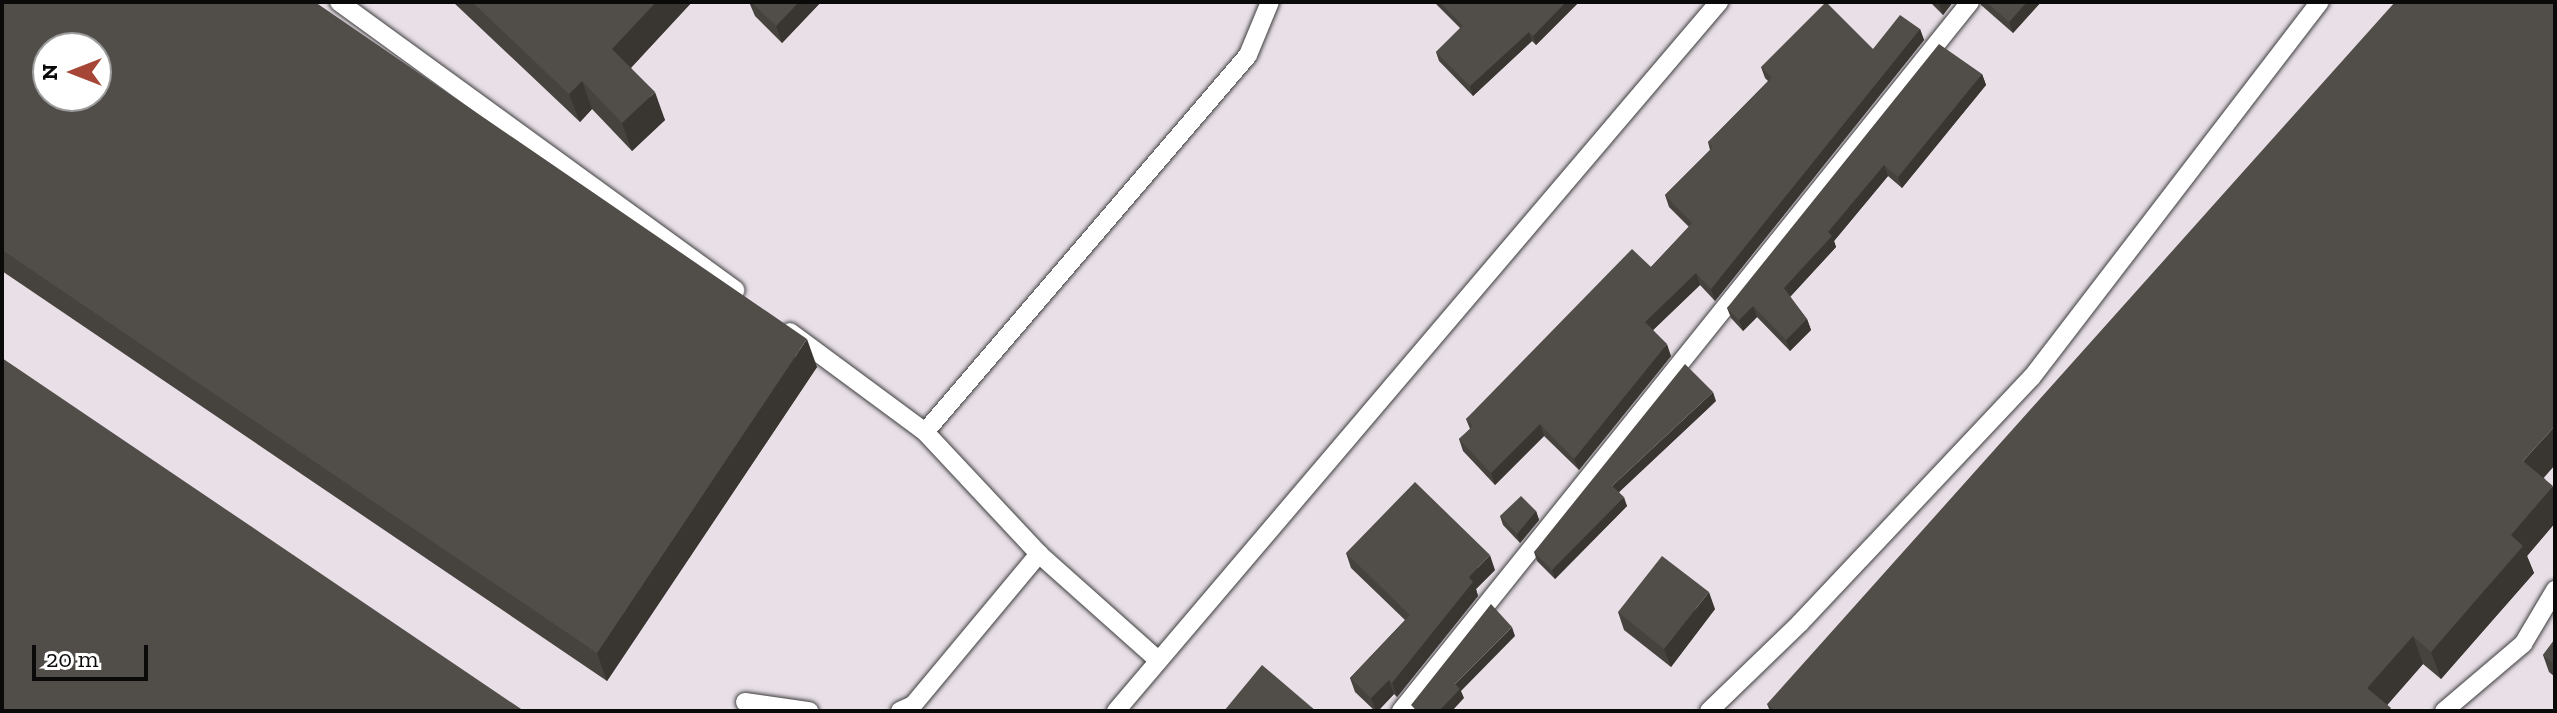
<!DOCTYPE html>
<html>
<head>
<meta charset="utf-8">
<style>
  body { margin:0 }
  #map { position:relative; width:2557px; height:713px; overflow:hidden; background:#fcfcea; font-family:"Zilla Slab",serif }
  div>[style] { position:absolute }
  .industrial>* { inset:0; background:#e8dfe7 }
  .roads { filter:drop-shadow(0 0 2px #3d3d3d) drop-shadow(0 0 2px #3d3d3d) }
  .service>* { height:18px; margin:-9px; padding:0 9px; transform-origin:9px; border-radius:9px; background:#fff }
  .wall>* { inset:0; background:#46423e }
  .shaded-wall>* { inset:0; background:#393632 }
  .building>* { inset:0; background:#514d48 }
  span { translate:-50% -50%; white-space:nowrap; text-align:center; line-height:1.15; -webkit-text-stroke:8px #fff; paint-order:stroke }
  .frame { position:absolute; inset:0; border:4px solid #0a0a0a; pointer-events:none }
  .north { position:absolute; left:32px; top:32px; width:80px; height:80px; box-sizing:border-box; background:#fff; border:2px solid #9d9d9d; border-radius:50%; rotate:270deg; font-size:22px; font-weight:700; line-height:32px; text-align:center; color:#0a0a0a }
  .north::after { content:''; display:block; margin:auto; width:28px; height:36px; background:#a64636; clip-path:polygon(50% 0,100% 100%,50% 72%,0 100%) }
  .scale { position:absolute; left:32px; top:645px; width:116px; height:36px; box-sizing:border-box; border:4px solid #0a0a0a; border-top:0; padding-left:10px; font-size:24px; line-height:28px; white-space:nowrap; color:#0a0a0a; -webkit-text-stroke:6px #fff; paint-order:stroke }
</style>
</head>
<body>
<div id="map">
  <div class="industrial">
    <i style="clip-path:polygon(evenodd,2px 2px,2555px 2px,2555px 711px,2px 711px,2px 2px,48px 48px,96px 48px,96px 96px,48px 96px,48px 48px)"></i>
  </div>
  <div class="roads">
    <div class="service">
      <i style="left:339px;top:2px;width:490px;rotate:36deg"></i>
      <i style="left:790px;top:332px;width:168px;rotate:36.5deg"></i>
      <i style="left:925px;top:432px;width:167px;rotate:46.9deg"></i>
      <i style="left:1039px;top:554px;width:159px;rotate:41.7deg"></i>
      <i style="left:925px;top:432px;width:496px;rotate:-49.4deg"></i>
      <i style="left:1248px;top:55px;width:57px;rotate:-67.5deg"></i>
      <i style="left:745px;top:702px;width:65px;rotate:8deg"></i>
      <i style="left:900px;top:711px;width:14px;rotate:-25deg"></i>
      <i style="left:913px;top:705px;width:197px;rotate:-50.2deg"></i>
      <i style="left:1116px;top:711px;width:931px;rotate:-49.62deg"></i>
      <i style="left:1401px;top:711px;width:909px;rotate:-51.25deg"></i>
      <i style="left:1709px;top:711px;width:127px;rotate:-44deg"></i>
      <i style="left:1800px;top:623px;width:338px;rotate:-46.7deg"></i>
      <i style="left:2032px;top:377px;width:473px;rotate:-52.5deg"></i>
      <i style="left:2444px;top:711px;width:104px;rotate:-40.3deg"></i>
      <i style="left:2523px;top:644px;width:63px;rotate:-59.3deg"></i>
    </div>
  </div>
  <div class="wall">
    <i style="clip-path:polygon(2px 2px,817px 367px,607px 681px,2px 271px)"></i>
    <i style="clip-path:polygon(453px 2px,692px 2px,631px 68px,665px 120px,632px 151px,592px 109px,580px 122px)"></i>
    <i style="clip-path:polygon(749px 2px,821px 2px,782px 43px,755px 16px)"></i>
    <i style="clip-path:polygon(1434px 2px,1579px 2px,1536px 45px,1532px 41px,1473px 96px,1439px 61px,1436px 52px,1460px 28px)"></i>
    <i style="clip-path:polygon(1930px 2px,1953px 2px,1943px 15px)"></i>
    <i style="clip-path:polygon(1980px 2px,2041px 2px,2013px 33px,1981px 5px)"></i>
    <i style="clip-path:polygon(1920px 29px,1924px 40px,1715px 301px,1700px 285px,1653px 330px,1671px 356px,1579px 470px,1544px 436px,1495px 485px,1463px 451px,1459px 439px,1470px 429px,1466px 419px,1651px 267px,1689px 227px,1669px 207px,1665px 195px,1710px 150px,1708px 142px,1768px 81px,1765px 78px,1761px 67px,1873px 49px)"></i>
    <i style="clip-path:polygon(1982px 74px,1986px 85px,1902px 188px,1888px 176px,1834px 241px,1836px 247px,1790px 297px,1807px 319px,1811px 330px,1790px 351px,1757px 317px,1743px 331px,1731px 318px,1727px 308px)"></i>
    <i style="clip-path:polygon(1716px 401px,1619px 492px,1627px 506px,1555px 579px,1537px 561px,1534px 552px)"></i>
    <i style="clip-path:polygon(2544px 478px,2555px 492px,2555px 523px,2527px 556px,2534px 573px,2441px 679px,2423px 664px,2387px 705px,2392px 711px,1770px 711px,1767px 704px)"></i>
    <i style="clip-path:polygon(1536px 511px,1539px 520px,1520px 543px,1503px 525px,1500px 516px)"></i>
    <i style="clip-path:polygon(1346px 553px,1495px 570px,1476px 589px,1478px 596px,1397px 697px,1394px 694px,1378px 711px,1375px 711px,1355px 692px,1350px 678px,1405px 620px,1351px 568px)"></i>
    <i style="clip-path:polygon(1715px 609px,1671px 667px,1624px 630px,1618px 612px)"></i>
    <i style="clip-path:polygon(2555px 639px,2555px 677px,2549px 672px,2543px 655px)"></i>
  </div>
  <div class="shaded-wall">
    <i style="clip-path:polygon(656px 2px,692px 2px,622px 77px,612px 49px)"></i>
    <i style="clip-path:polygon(799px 2px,821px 2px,782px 43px,776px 26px)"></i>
    <i style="clip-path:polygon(1566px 2px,1579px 2px,1536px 45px,1533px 36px)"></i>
    <i style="clip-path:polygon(1940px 2px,1953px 2px,1943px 15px,1939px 4px)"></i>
    <i style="clip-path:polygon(2027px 2px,2041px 2px,2013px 33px,2009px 22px)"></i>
    <i style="clip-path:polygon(1920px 29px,1924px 40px,1715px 301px,1711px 289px)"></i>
    <i style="clip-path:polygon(1529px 32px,1532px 41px,1473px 96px,1470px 86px)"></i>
    <i style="clip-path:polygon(1982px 74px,1986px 85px,1902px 188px,1898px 177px)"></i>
    <i style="clip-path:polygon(582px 81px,592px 109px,580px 122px,569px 94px)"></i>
    <i style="clip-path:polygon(655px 92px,665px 120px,632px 151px,622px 123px)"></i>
    <i style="clip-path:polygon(1884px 165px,1888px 176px,1834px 241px,1836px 247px,1788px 299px,1784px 288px,1828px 232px)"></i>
    <i style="clip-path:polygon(1696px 273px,1700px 285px,1649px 334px,1645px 322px)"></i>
    <i style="clip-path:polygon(1753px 306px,1757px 317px,1743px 331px,1739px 320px)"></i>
    <i style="clip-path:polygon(1807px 319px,1811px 330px,1790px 351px,1786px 340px)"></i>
    <i style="clip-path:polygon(807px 339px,817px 367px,607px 681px,597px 653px)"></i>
    <i style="clip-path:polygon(1667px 344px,1671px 356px,1579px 470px,1574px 459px)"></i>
    <i style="clip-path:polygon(1713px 392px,1716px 401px,1616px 495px,1612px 486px)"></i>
    <i style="clip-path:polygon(1540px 424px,1544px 436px,1495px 485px,1491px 473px)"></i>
    <i style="clip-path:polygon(2555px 426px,2555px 465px,2534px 489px,2523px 461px)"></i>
    <i style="clip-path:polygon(2553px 486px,2555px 492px,2555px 523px,2527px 556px,2534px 573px,2441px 679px,2431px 652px,2511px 535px)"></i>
    <i style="clip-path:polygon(1624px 497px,1627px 506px,1555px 579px,1552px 570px)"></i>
    <i style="clip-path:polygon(1536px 511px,1539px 520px,1520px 543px,1517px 534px)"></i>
    <i style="clip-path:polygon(1490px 555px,1495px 570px,1476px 589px,1478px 596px,1397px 697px,1392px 683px,1469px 577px)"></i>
    <i style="clip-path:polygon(1709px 592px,1715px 609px,1671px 667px,1664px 649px)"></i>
    <i style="clip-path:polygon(1512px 627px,1515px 636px,1461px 691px,1464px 698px,1452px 711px,1439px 711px,1455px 684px)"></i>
    <i style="clip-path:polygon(2413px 636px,2423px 664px,2382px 711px,2367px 688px)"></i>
    <i style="clip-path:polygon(1389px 680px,1394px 694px,1378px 711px,1376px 711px,1371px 698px)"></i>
  </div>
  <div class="building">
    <i style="clip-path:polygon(evenodd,2px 2px,315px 2px,807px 339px,597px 653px,2px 250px,2px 2px,48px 48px,96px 48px,96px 96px,48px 96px,48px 48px)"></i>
    <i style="clip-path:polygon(472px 2px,656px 2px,612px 49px,655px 92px,622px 123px,582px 81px,569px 94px)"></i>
    <i style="clip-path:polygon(751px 2px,799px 2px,776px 26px)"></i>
    <i style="clip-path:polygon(1440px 2px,1566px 2px,1533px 36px,1529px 32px,1470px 86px,1436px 52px,1463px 26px)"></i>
    <i style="clip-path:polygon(1826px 2px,1873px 49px,1900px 15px,1920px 29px,1711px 289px,1696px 273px,1645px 322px,1667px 344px,1574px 459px,1540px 424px,1491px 473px,1459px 439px,1473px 426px,1466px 419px,1632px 249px,1651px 267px,1692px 223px,1665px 195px,1713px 147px,1708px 142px,1772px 78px,1761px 67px)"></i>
    <i style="clip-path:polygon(1986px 2px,2027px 2px,2009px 22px)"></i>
    <i style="clip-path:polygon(2395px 2px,2555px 2px,2555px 426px,2523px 461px,2553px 486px,2511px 535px,2523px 546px,2431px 652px,2413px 636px,2367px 688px,2391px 708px,2389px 711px,1775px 711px,1767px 704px)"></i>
    <i style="clip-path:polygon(1939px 44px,1982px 74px,1898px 177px,1884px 165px,1828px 232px,1832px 236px,1784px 288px,1807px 319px,1786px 340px,1753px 306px,1739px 320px,1727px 308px)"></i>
    <i style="clip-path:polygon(2px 358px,524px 711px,2px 711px)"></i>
    <i style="clip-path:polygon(1685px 364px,1713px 392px,1612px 486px,1624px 497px,1552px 570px,1534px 552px)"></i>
    <i style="clip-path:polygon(1415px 482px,1490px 555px,1469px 577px,1473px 582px,1392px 683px,1389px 680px,1371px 698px,1350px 678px,1410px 615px,1346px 553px)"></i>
    <i style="clip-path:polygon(1521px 496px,1536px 511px,1517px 534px,1500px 516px)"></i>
    <i style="clip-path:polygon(1662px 556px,1709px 592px,1664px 649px,1618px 612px)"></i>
    <i style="clip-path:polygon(1491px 604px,1512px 627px,1455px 684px,1460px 689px,1439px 711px,1417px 711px,1411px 705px)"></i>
    <i style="clip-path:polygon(2555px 639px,2555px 665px,2543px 655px)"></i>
    <i style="clip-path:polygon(1262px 665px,1316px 711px,1224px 711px)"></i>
  </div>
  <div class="frame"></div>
  <div class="north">N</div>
  <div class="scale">20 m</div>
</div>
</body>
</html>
